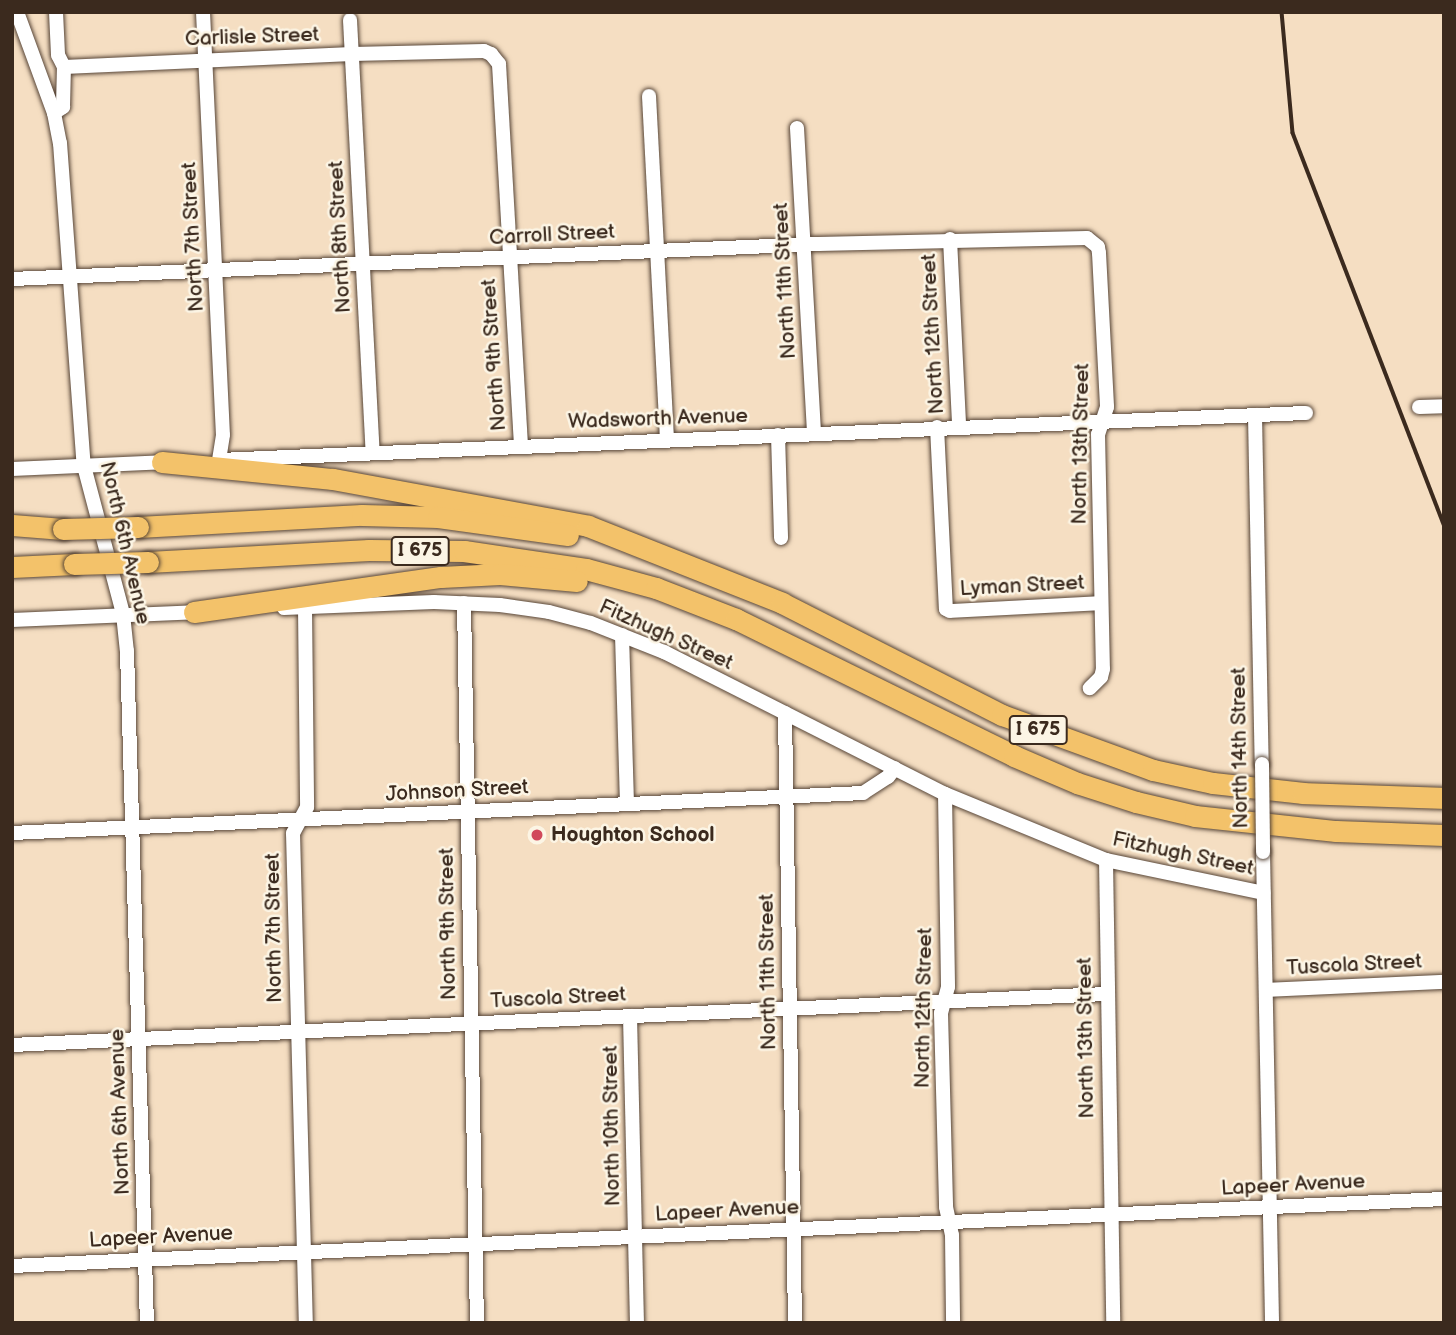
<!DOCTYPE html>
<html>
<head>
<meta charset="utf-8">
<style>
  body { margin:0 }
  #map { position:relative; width:1456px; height:1335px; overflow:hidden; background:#f5dec2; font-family:"Balsamiq Sans",sans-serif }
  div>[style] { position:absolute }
  .roads { filter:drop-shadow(0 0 2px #574537) drop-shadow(0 0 2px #574537) }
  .minor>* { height:14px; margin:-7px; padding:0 7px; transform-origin:7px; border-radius:7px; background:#fff }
  .highway>* { height:21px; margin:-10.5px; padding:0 10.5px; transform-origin:10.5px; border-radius:10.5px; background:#f3c26a }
  .rail>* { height:3.5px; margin:-1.75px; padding:0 1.75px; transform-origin:1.75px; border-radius:1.75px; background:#3b2a1e }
  .bridges { filter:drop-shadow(0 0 2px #574537) drop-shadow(0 0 2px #574537) }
  .minor-bridge>* { height:14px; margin:-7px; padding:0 7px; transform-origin:7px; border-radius:7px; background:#fff }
  .highway-bridge>* { height:21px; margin:-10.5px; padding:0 10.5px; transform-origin:10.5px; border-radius:10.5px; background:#f3c26a }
  .dots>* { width:19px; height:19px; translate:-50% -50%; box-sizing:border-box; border:4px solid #fcf5e5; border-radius:50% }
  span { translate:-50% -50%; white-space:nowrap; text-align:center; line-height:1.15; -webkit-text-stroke:5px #fcf5e5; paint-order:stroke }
  .shield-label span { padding:2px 5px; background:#fcf5e5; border:2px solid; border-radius:5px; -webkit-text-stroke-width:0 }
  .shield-label { font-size:19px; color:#3b2a1e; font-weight:700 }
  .street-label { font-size:21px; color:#3b2a1e }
  .poi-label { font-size:21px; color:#3b2a1e; font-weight:700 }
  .left { translate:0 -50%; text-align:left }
  .frame { position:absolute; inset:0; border:14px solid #3b2a1e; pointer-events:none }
</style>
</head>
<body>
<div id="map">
  <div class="roads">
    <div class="minor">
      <i style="left:17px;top:12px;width:108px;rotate:69.9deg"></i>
      <i style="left:54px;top:113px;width:31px;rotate:79deg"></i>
      <i style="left:60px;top:143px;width:324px;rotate:85.8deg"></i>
      <i style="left:84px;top:466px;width:153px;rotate:75.2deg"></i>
      <i style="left:123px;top:614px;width:37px;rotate:84deg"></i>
      <i style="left:127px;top:651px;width:672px;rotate:88.3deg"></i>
      <i style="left:56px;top:12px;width:43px;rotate:87.3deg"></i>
      <i style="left:58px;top:55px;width:13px;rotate:63deg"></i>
      <i style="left:203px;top:12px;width:423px;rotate:87.3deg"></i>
      <i style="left:223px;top:435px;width:25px;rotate:99deg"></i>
      <i style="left:350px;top:20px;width:433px;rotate:87deg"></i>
      <i style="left:649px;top:96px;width:344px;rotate:87deg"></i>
      <i style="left:54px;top:113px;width:11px;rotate:-34deg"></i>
      <i style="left:63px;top:107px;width:40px;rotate:-88.6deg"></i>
      <i style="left:64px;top:67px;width:288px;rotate:-2.6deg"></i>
      <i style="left:352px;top:54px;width:132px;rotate:-1.3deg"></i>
      <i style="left:484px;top:51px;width:8px;rotate:23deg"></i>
      <i style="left:491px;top:54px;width:13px;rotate:51deg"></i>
      <i style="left:499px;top:64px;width:383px;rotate:86.7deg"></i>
      <i style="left:797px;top:128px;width:305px;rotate:86.8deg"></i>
      <i style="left:950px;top:239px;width:187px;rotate:87.2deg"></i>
      <i style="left:12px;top:279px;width:807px;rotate:-2.49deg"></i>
      <i style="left:818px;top:244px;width:269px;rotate:-1.3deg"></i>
      <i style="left:1087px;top:238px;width:14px;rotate:39deg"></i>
      <i style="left:1098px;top:247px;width:6px;rotate:81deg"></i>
      <i style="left:1099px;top:253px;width:154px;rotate:87deg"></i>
      <i style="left:1107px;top:407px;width:28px;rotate:108deg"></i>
      <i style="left:1098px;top:434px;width:235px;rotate:88.8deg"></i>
      <i style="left:1103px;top:669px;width:8px;rotate:104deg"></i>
      <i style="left:1101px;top:677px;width:16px;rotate:135deg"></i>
      <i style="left:1419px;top:407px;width:25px;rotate:-2deg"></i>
      <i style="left:1255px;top:415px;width:349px;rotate:88.9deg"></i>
      <i style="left:937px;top:427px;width:182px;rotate:87.2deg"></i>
      <i style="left:946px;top:609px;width:4px;rotate:27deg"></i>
      <i style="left:950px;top:611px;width:151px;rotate:-3deg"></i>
      <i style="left:778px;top:435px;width:103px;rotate:88.3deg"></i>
      <i style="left:220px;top:460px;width:1087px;rotate:-2.48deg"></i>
      <i style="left:12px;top:469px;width:156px;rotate:-2.6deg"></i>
      <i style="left:464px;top:603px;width:720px;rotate:88.97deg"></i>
      <i style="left:305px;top:607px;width:200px;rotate:89.4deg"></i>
      <i style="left:307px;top:807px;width:30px;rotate:118deg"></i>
      <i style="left:293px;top:833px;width:490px;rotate:88.5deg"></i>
      <i style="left:284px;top:608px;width:150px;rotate:-2.3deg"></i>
      <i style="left:434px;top:602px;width:66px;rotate:2.6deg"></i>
      <i style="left:500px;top:605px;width:49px;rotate:8.1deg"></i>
      <i style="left:549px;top:612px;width:43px;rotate:14.7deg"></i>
      <i style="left:591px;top:623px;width:79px;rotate:21.7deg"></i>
      <i style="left:664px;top:652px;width:315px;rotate:26.8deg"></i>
      <i style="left:945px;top:794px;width:174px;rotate:22.3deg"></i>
      <i style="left:1106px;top:860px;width:161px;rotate:11.8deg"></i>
      <i style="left:12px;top:620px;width:189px;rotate:-2.4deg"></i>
      <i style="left:622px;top:635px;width:168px;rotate:88.3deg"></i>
      <i style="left:785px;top:713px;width:610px;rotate:89.06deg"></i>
      <i style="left:945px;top:794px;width:193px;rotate:89.1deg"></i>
      <i style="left:948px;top:987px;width:27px;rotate:105deg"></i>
      <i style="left:941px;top:1013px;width:194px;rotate:88.5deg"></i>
      <i style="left:946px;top:1207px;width:29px;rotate:78deg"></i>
      <i style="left:952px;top:1235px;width:88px;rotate:89.3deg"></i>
      <i style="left:12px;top:833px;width:852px;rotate:-2.69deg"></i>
      <i style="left:863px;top:793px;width:30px;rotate:-33deg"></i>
      <i style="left:888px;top:777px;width:11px;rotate:-52deg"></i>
      <i style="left:1263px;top:852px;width:471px;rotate:88.9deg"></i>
      <i style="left:1106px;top:860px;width:463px;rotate:89.1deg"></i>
      <i style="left:1266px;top:990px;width:178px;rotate:-2.6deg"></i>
      <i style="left:630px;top:1016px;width:307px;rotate:88.7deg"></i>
      <i style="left:12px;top:1045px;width:1095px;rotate:-2.67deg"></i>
      <i style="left:12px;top:1266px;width:1434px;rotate:-2.68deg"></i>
    </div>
    <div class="highway">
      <i style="left:162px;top:462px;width:172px;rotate:5.7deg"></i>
      <i style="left:333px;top:479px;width:259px;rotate:10.4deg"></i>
      <i style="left:588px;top:526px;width:209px;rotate:21.6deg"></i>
      <i style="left:782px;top:603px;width:247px;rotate:27deg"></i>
      <i style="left:1002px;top:715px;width:161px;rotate:20deg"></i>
      <i style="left:1153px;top:770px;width:61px;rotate:12.2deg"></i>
      <i style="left:1213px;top:783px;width:91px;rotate:6.3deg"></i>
      <i style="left:1303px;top:793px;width:141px;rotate:2deg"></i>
      <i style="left:12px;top:525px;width:51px;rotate:4.5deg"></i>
      <i style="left:138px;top:527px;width:224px;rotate:-3.1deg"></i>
      <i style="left:362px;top:515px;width:76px;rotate:1.5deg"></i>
      <i style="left:438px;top:517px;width:131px;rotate:7.9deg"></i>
      <i style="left:148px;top:562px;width:221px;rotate:-3.1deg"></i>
      <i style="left:369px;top:550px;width:95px;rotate:0.6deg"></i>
      <i style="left:464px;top:551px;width:123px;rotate:8.4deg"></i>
      <i style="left:586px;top:569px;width:73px;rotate:15.2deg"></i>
      <i style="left:656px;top:588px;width:86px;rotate:21.2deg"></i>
      <i style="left:736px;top:619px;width:310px;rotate:26.2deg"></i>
      <i style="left:1014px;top:756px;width:69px;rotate:23.2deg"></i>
      <i style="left:1077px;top:783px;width:62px;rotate:17.9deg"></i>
      <i style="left:1136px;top:802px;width:61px;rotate:13.3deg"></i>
      <i style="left:1195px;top:816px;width:142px;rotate:6.1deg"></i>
      <i style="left:1336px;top:831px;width:108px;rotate:2.1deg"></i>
      <i style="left:12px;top:567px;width:62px;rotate:-2.8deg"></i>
      <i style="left:194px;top:612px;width:249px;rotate:-8.1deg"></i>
      <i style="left:441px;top:577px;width:59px;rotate:-2.9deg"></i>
      <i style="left:500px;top:574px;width:77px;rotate:5.2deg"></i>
    </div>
  </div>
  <div class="rail">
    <i style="left:1282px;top:12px;width:121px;rotate:84.8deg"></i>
    <i style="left:1293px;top:133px;width:420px;rotate:68.9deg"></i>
  </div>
  <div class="bridges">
    <div class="minor-bridge">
      <i style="left:1262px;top:764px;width:88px;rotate:89.3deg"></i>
    </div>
    <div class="highway-bridge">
      <i style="left:63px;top:529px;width:75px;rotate:-1.5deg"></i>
      <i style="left:74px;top:564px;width:74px;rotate:-1.5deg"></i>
    </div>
  </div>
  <div class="dots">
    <i style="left:537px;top:835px;background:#d1495b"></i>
  </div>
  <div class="shield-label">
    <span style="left:420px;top:551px">I 675</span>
    <span style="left:1038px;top:730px">I 675</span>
  </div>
  <div class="street-label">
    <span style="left:252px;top:37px;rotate:-2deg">Carlisle Street</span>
    <span style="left:552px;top:235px;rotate:-3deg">Carroll Street</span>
    <span style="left:193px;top:237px;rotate:-93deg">North 7th Street</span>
    <span style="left:340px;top:237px;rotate:-93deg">North 8th Street</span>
    <span style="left:785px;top:281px;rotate:-93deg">North 11th Street</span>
    <span style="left:933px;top:334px;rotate:-93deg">North 12th Street</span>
    <span style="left:494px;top:355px;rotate:-94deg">North 9th Street</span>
    <span style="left:658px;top:419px;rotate:-2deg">Wadsworth Avenue</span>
    <span style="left:1081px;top:444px;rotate:-89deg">North 13th Street</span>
    <span style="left:125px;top:543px;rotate:77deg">North 6th Avenue</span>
    <span style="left:1022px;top:586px;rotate:-3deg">Lyman Street</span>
    <span style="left:666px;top:635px;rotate:24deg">Fitzhugh Street</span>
    <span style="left:1240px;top:748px;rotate:-91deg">North 14th Street</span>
    <span style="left:457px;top:791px;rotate:-3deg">Johnson Street</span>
    <span style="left:1183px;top:854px;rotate:12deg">Fitzhugh Street</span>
    <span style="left:448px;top:924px;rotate:-91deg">North 9th Street</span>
    <span style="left:274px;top:928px;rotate:-91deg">North 7th Street</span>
    <span style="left:1354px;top:965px;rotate:-3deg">Tuscola Street</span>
    <span style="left:768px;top:972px;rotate:-91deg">North 11th Street</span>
    <span style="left:558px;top:998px;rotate:-3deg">Tuscola Street</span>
    <span style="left:924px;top:1008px;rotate:-89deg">North 12th Street</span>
    <span style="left:1086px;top:1038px;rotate:-91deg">North 13th Street</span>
    <span style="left:120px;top:1112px;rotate:-92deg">North 6th Avenue</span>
    <span style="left:612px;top:1126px;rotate:-91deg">North 10th Street</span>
    <span style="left:1293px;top:1185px;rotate:-3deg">Lapeer Avenue</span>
    <span style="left:727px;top:1211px;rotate:-3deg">Lapeer Avenue</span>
    <span style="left:161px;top:1237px;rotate:-3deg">Lapeer Avenue</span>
  </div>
  <div class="poi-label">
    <span class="left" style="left:551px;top:835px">Houghton School</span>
  </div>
  <div class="frame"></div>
</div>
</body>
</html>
